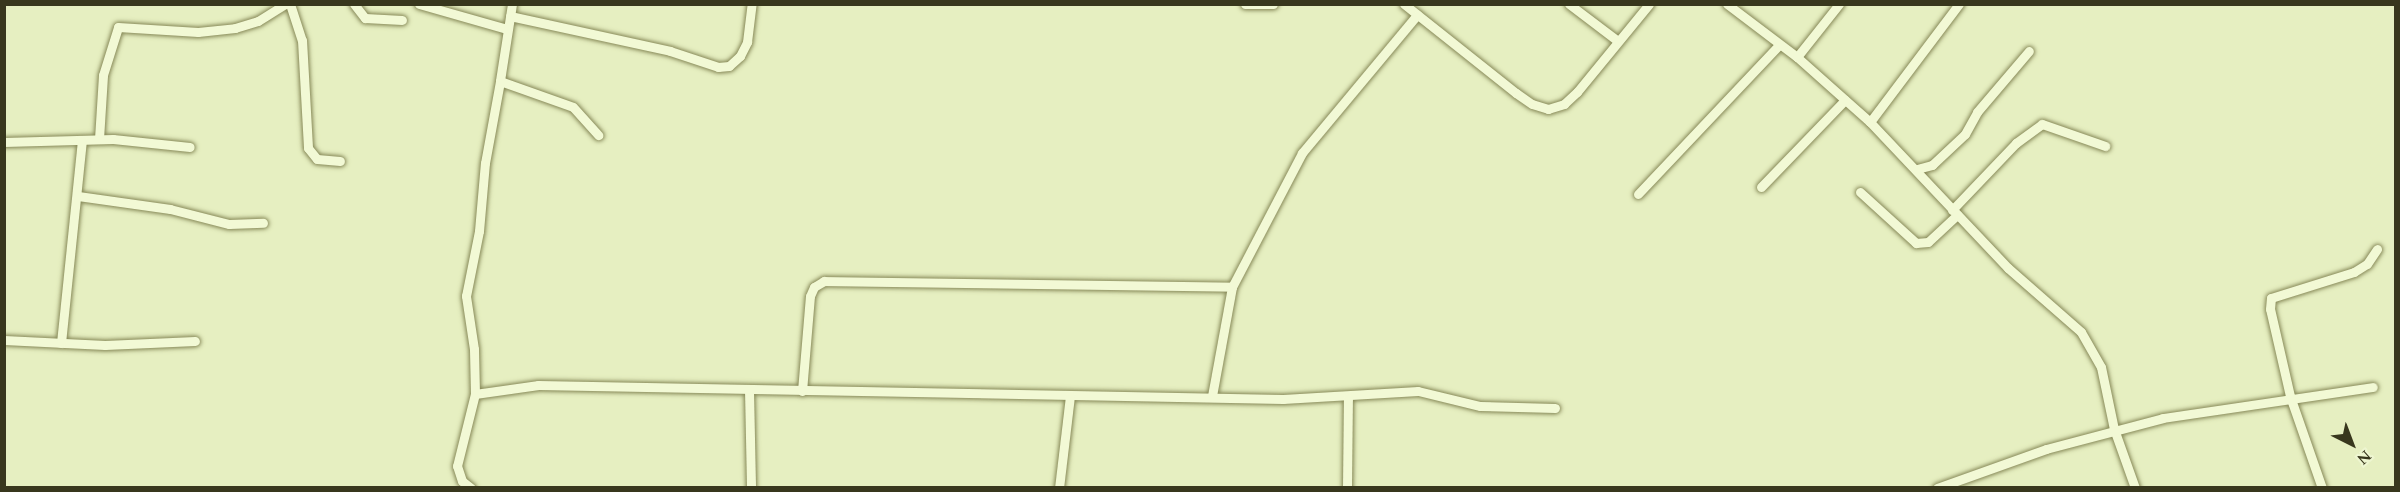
<!DOCTYPE html>
<html>
<head>
<meta charset="utf-8">
<style>
  body { margin:0 }
  #map { position:relative; width:2400px; height:492px; overflow:hidden; background:#e6efc1; font-family:Spectral,serif }
  div>[style] { position:absolute }
  .roads { filter:drop-shadow(0 0 2px #878958) drop-shadow(0 0 2px #878958) }
  .street>* { height:9px; margin:-4.5px; padding:0 4.5px; transform-origin:4.5px; border-radius:4.5px; background:#f2f9d5 }
  span { translate:-50% -50%; white-space:nowrap; text-align:center; line-height:1.15; -webkit-text-stroke:4.5px #eef6d1; paint-order:stroke }
  .frame { position:absolute; inset:0; border:6px solid #38371d; pointer-events:none }
  .north { position:absolute; left:2322px; top:414px; width:60px; height:60px; -webkit-text-stroke:4px #eef6d1; paint-order:stroke; rotate:138deg; font-size:16px; font-weight:700; line-height:24px; text-align:center; color:#38371d }
  .north::after { content:''; display:block; margin:auto; width:21px; height:27px; background:#38371d; clip-path:polygon(50% 0,100% 100%,50% 72%,0 100%) }
</style>
</head>
<body>
<div id="map">
  <div class="roads">
    <div class="street">
      <i style="left:290px;top:4px;width:38px;rotate:72deg"></i>
      <i style="left:302px;top:40px;width:108px;rotate:86.8deg"></i>
      <i style="left:308px;top:148px;width:14px;rotate:51deg"></i>
      <i style="left:317px;top:159px;width:23px;rotate:5deg"></i>
      <i style="left:354px;top:4px;width:18px;rotate:52deg"></i>
      <i style="left:365px;top:18px;width:37px;rotate:3deg"></i>
      <i style="left:419px;top:4px;width:91px;rotate:15.9deg"></i>
      <i style="left:512px;top:4px;width:78px;rotate:98.9deg"></i>
      <i style="left:500px;top:81px;width:77px;rotate:19.6deg"></i>
      <i style="left:573px;top:107px;width:38px;rotate:48deg"></i>
      <i style="left:1245px;top:4px;width:28px"></i>
      <i style="left:1404px;top:4px;width:143px;rotate:38.5deg"></i>
      <i style="left:1516px;top:93px;width:19px;rotate:35deg"></i>
      <i style="left:1532px;top:104px;width:17px;rotate:17deg"></i>
      <i style="left:1548px;top:109px;width:17px;rotate:-17deg"></i>
      <i style="left:1564px;top:104px;width:18px;rotate:-43deg"></i>
      <i style="left:1577px;top:92px;width:114px;rotate:-50.7deg"></i>
      <i style="left:1569px;top:4px;width:61px;rotate:37.1deg"></i>
      <i style="left:1727px;top:4px;width:88px;rotate:37.1deg"></i>
      <i style="left:1797px;top:57px;width:98px;rotate:41.7deg"></i>
      <i style="left:1870px;top:122px;width:201px;rotate:46.6deg"></i>
      <i style="left:2008px;top:268px;width:97px;rotate:41.2deg"></i>
      <i style="left:2081px;top:332px;width:40px;rotate:60.3deg"></i>
      <i style="left:2101px;top:367px;width:63px;rotate:78.2deg"></i>
      <i style="left:2114px;top:429px;width:63px;rotate:70.4deg"></i>
      <i style="left:510px;top:16px;width:164px;rotate:12.3deg"></i>
      <i style="left:670px;top:51px;width:51px;rotate:18.4deg"></i>
      <i style="left:718px;top:67px;width:11px;rotate:-5deg"></i>
      <i style="left:729px;top:66px;width:15px;rotate:-42deg"></i>
      <i style="left:740px;top:56px;width:16px;rotate:-63deg"></i>
      <i style="left:747px;top:42px;width:38px;rotate:-83deg"></i>
      <i style="left:1797px;top:57px;width:68px;rotate:-51.6deg"></i>
      <i style="left:1870px;top:122px;width:148px;rotate:-53deg"></i>
      <i style="left:99px;top:139px;width:64px;rotate:-86.4deg"></i>
      <i style="left:103px;top:75px;width:50px;rotate:-72.6deg"></i>
      <i style="left:118px;top:27px;width:80px;rotate:3.6deg"></i>
      <i style="left:198px;top:32px;width:37px;rotate:-6deg"></i>
      <i style="left:235px;top:28px;width:24px;rotate:-17deg"></i>
      <i style="left:258px;top:21px;width:32px;rotate:-32deg"></i>
      <i style="left:4px;top:142px;width:109px;rotate:-1.6deg"></i>
      <i style="left:113px;top:139px;width:77px;rotate:5.9deg"></i>
      <i style="left:1917px;top:169px;width:16px;rotate:-15deg"></i>
      <i style="left:1932px;top:165px;width:45px;rotate:-43.2deg"></i>
      <i style="left:1965px;top:134px;width:25px;rotate:-61deg"></i>
      <i style="left:1977px;top:112px;width:80px;rotate:-49.6deg"></i>
      <i style="left:1761px;top:187px;width:121px;rotate:-46deg"></i>
      <i style="left:1860px;top:192px;width:76px;rotate:42.3deg"></i>
      <i style="left:1916px;top:243px;width:12px;rotate:-5deg"></i>
      <i style="left:1928px;top:242px;width:40px;rotate:-43deg"></i>
      <i style="left:1638px;top:194px;width:205px;rotate:-46.6deg"></i>
      <i style="left:78px;top:196px;width:93px;rotate:8deg"></i>
      <i style="left:170px;top:209px;width:61px;rotate:14.3deg"></i>
      <i style="left:229px;top:224px;width:34px;rotate:-2deg"></i>
      <i style="left:1952px;top:210px;width:93px;rotate:-46.3deg"></i>
      <i style="left:2016px;top:143px;width:32px;rotate:-36deg"></i>
      <i style="left:2042px;top:124px;width:67px;rotate:19.2deg"></i>
      <i style="left:4px;top:340px;width:101px;rotate:2.8deg"></i>
      <i style="left:105px;top:345px;width:90px;rotate:-2.5deg"></i>
      <i style="left:61px;top:343px;width:204px;rotate:-84.1deg"></i>
      <i style="left:749px;top:390px;width:98px;rotate:88.8deg"></i>
      <i style="left:802px;top:391px;width:95px;rotate:-85.2deg"></i>
      <i style="left:810px;top:296px;width:10px;rotate:-66deg"></i>
      <i style="left:814px;top:287px;width:12px;rotate:-31deg"></i>
      <i style="left:824px;top:281px;width:408px;rotate:0.8deg"></i>
      <i style="left:475px;top:394px;width:45px;rotate:-91.3deg"></i>
      <i style="left:474px;top:349px;width:54px;rotate:-98.6deg"></i>
      <i style="left:466px;top:296px;width:66px;rotate:-78.7deg"></i>
      <i style="left:479px;top:231px;width:68px;rotate:-85deg"></i>
      <i style="left:485px;top:163px;width:83px;rotate:-79.6deg"></i>
      <i style="left:1212px;top:396px;width:111px;rotate:-79.6deg"></i>
      <i style="left:1232px;top:287px;width:151px;rotate:-62.4deg"></i>
      <i style="left:1302px;top:153px;width:180px;rotate:-50.2deg"></i>
      <i style="left:471px;top:488px;width:11px;rotate:-142deg"></i>
      <i style="left:462px;top:481px;width:16px;rotate:-108deg"></i>
      <i style="left:457px;top:466px;width:74px;rotate:-76deg"></i>
      <i style="left:475px;top:394px;width:64px;rotate:-8.1deg"></i>
      <i style="left:538px;top:385px;width:745px;rotate:1.08deg"></i>
      <i style="left:1283px;top:399px;width:135px;rotate:-3.4deg"></i>
      <i style="left:1418px;top:391px;width:64px;rotate:13.6deg"></i>
      <i style="left:1480px;top:406px;width:75px;rotate:1.5deg"></i>
      <i style="left:1059px;top:488px;width:93px;rotate:-83.2deg"></i>
      <i style="left:1347px;top:488px;width:90px;rotate:-89.4deg"></i>
      <i style="left:1937px;top:488px;width:116px;rotate:-19.7deg"></i>
      <i style="left:2046px;top:449px;width:121px;rotate:-14.8deg"></i>
      <i style="left:2163px;top:418px;width:212px;rotate:-8.4deg"></i>
      <i style="left:2322px;top:488px;width:97px;rotate:-109.2deg"></i>
      <i style="left:2290px;top:396px;width:89px;rotate:-102.9deg"></i>
      <i style="left:2270px;top:309px;width:11px;rotate:-85deg"></i>
      <i style="left:2271px;top:298px;width:87px;rotate:-17.4deg"></i>
      <i style="left:2354px;top:272px;width:15px;rotate:-32deg"></i>
      <i style="left:2367px;top:264px;width:18px;rotate:-56deg"></i>
    </div>
  </div>
  <div class="frame"></div>
  <div class="north">N</div>
</div>
</body>
</html>
